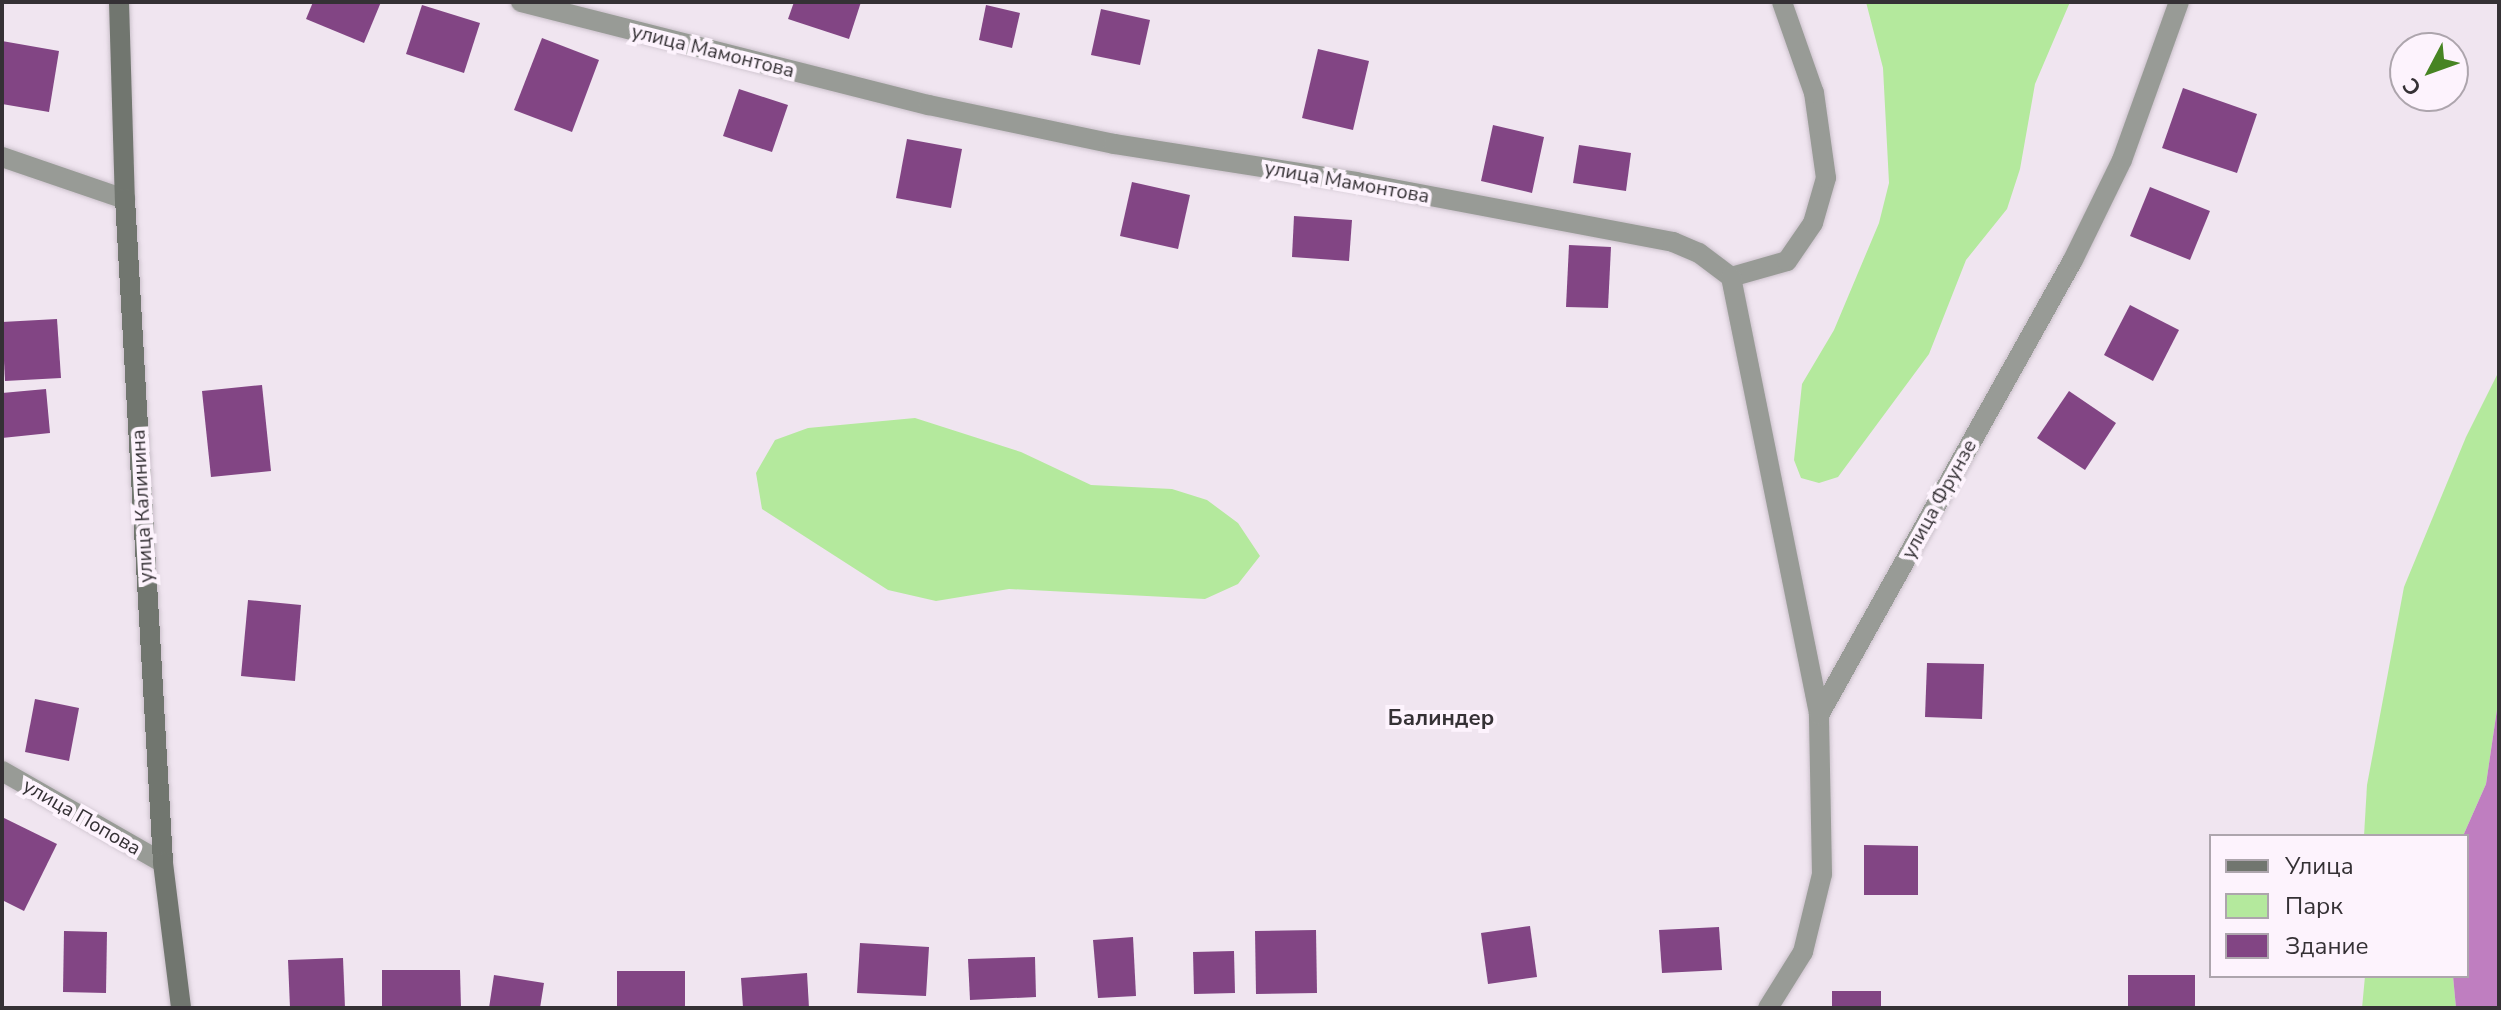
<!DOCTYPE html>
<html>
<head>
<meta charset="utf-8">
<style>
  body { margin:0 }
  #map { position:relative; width:2501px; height:1010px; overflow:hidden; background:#f0e5f0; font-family:"Nunito Sans",sans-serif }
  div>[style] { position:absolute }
  .green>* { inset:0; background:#b4e99d }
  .water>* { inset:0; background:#bf7ec0 }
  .building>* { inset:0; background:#824584 }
  .roads { filter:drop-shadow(0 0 2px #cbc1cb) drop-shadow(0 0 2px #cbc1cb) }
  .lane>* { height:20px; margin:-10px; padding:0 10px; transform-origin:10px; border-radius:10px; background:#989b96 }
  .street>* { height:20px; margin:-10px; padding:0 10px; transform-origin:10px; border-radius:10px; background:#989b96 }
  .secondary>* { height:20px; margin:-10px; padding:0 10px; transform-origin:10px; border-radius:10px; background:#71766f }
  span { translate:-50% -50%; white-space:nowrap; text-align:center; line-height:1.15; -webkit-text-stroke:8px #fdf3fd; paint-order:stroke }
  .street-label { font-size:20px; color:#353135 }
  .neighbourhood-label { font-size:22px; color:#353135; font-weight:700 }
  .frame { position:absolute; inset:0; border:4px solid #353135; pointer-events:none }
  .legend { position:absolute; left:2209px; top:834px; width:260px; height:144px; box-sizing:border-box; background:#fdf3fd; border:2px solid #ada5ad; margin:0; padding:10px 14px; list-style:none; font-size:24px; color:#353135 }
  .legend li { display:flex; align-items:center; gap:16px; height:40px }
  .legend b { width:40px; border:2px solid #ada5ad }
  .north { position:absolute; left:2389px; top:32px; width:80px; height:80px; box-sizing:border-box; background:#fdf3fd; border:2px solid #ada5ad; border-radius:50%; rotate:229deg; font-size:22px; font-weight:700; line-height:32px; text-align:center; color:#353135 }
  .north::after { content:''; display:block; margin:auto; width:28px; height:36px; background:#478423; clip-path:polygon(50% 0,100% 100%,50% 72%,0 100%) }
</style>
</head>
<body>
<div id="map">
  <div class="green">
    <i style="clip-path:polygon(1866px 2px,2070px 2px,2035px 84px,2020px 169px,2007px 209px,1966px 260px,1929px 354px,1838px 477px,1819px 483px,1801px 478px,1794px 460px,1802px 384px,1834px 330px,1879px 223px,1889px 183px,1883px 68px)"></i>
    <i style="clip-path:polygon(2499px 371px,2499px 696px,2486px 784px,2463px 836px,2364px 836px,2367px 785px,2404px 587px,2466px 437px)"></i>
    <i style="clip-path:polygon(915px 418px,1021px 452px,1091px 485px,1172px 489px,1207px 500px,1238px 523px,1260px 556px,1238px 584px,1205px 599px,1009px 589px,936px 601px,888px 590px,762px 509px,756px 473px,775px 440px,808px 428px)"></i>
    <i style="clip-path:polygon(2365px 976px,2453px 976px,2456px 1008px,2362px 1008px)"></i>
  </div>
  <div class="water">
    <i style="clip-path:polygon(2499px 696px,2499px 1008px,2456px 1008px,2453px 976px,2467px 976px,2467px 836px,2463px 836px,2486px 784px)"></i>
  </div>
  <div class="building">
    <i style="clip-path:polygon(313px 2px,381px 2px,364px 43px,306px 19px)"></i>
    <i style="clip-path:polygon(794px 2px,861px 2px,849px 39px,788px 19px)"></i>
    <i style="clip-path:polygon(422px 5px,480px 23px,464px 73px,406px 54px)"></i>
    <i style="clip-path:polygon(986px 5px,1020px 13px,1012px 48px,979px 40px)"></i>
    <i style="clip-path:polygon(1101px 9px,1150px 20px,1140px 65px,1091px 55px)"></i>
    <i style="clip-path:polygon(542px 38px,599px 60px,572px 132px,514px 110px)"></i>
    <i style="clip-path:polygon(2px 41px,59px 51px,49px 112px,2px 104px)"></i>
    <i style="clip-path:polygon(1318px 49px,1369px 61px,1353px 130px,1302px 118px)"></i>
    <i style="clip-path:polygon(2183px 88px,2257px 114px,2237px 173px,2162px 148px)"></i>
    <i style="clip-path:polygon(739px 89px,788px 105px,772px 152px,723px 136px)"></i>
    <i style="clip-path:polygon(1493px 125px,1544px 137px,1532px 193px,1481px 181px)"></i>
    <i style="clip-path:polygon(907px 139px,962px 149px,951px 208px,896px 198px)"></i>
    <i style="clip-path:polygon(1579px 145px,1631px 153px,1626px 191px,1573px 183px)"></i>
    <i style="clip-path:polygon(1132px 182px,1190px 195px,1178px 249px,1120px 236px)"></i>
    <i style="clip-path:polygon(2150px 187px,2210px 211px,2190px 260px,2130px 236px)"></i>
    <i style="clip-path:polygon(1294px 216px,1352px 220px,1349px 261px,1292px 257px)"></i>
    <i style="clip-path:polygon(1569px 245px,1611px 247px,1608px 308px,1566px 307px)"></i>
    <i style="clip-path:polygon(2130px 305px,2179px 330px,2153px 381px,2104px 355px)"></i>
    <i style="clip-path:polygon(57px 319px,61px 378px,5px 381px,2px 322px)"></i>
    <i style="clip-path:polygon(262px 385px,271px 471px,211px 477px,202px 391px)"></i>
    <i style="clip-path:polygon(46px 389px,50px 433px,2px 438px,2px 393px)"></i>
    <i style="clip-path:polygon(2069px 391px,2116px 423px,2085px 470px,2037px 438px)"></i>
    <i style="clip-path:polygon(248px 600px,301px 605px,295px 681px,241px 676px)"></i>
    <i style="clip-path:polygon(1927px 663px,1984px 664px,1982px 719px,1925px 717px)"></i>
    <i style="clip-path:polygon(35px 699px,79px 708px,69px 761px,25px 752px)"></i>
    <i style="clip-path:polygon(2px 817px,57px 844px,24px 911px,2px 900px)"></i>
    <i style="clip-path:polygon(1864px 845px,1918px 846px,1918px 895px,1864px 895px)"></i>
    <i style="clip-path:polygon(1530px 926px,1537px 977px,1488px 984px,1481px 933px)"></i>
    <i style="clip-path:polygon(1719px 927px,1722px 970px,1662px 973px,1659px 930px)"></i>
    <i style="clip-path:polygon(1316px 930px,1317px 993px,1256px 994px,1255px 931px)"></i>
    <i style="clip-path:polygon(64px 931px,107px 932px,106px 993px,63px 992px)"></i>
    <i style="clip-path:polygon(1133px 937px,1136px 996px,1098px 998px,1093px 940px)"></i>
    <i style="clip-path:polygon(860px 943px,929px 947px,926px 996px,857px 993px)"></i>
    <i style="clip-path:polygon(1234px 951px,1235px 993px,1194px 994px,1193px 952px)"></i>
    <i style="clip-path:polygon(1035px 957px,1036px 997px,970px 1000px,968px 959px)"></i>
    <i style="clip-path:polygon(343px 958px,345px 1008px,290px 1008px,288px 960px)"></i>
    <i style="clip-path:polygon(382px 970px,460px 970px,461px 1008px,382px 1008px)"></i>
    <i style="clip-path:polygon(617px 971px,685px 971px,685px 1008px,617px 1008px)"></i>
    <i style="clip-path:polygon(807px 973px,809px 1008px,743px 1008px,741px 978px)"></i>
    <i style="clip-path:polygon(494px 975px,544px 983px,540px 1008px,489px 1008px)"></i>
    <i style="clip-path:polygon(2128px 975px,2195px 975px,2195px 1008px,2128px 1008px)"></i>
    <i style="clip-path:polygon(1832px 991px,1881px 991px,1881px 1008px,1832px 1008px)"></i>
  </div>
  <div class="roads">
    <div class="lane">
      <i style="left:2px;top:157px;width:130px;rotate:18.9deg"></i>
      <i style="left:1731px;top:277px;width:58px;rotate:-15.9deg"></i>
      <i style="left:1787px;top:261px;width:46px;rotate:-55.6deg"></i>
      <i style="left:1813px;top:223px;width:47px;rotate:-73.9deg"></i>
      <i style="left:1826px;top:178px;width:86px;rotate:-98deg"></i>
      <i style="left:1814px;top:93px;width:96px;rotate:-109.4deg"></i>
    </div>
    <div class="street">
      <i style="left:521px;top:2px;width:421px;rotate:14.2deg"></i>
      <i style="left:929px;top:105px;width:189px;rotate:11.9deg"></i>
      <i style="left:1114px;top:144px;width:245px;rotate:8.9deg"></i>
      <i style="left:1356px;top:182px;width:323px;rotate:10.7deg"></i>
      <i style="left:1673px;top:242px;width:28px;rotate:23deg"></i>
      <i style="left:1699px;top:253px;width:40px;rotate:37deg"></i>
      <i style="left:1731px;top:277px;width:447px;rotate:78.6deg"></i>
      <i style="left:2px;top:771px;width:185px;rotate:29.7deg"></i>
      <i style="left:1768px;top:1008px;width:66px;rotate:-58deg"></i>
      <i style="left:1803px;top:952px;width:80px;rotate:-76.3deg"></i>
      <i style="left:1822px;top:874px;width:159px;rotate:-91.1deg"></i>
      <i style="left:1819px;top:715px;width:521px;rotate:-60.83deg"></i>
      <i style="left:2073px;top:260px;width:111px;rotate:-63.9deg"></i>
      <i style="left:2122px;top:160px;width:168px;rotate:-70.2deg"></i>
    </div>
    <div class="secondary">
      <i style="left:119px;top:2px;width:197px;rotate:88.3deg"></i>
      <i style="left:125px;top:199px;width:665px;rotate:86.72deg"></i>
      <i style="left:163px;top:863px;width:146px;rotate:82.9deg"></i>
    </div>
  </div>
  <div class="street-label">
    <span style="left:713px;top:51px;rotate:14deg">улица Мамонтова</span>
    <span style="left:1347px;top:182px;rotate:10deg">улица Мамонтова</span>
    <span style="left:1939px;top:499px;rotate:-61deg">улица Фрунзе</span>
    <span style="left:142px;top:506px;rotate:-93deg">улица Калинина</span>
    <span style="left:82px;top:817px;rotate:30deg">улица Попова</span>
  </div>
  <div class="neighbourhood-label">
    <span style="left:1441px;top:719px">Балиндер</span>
  </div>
  <div class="frame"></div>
  <ul class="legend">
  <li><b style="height:10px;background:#71766f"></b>Улица</li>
  <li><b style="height:22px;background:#b4e99d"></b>Парк</li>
  <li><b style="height:22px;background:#824584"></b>Здание</li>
  </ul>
  <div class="north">С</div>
</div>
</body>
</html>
